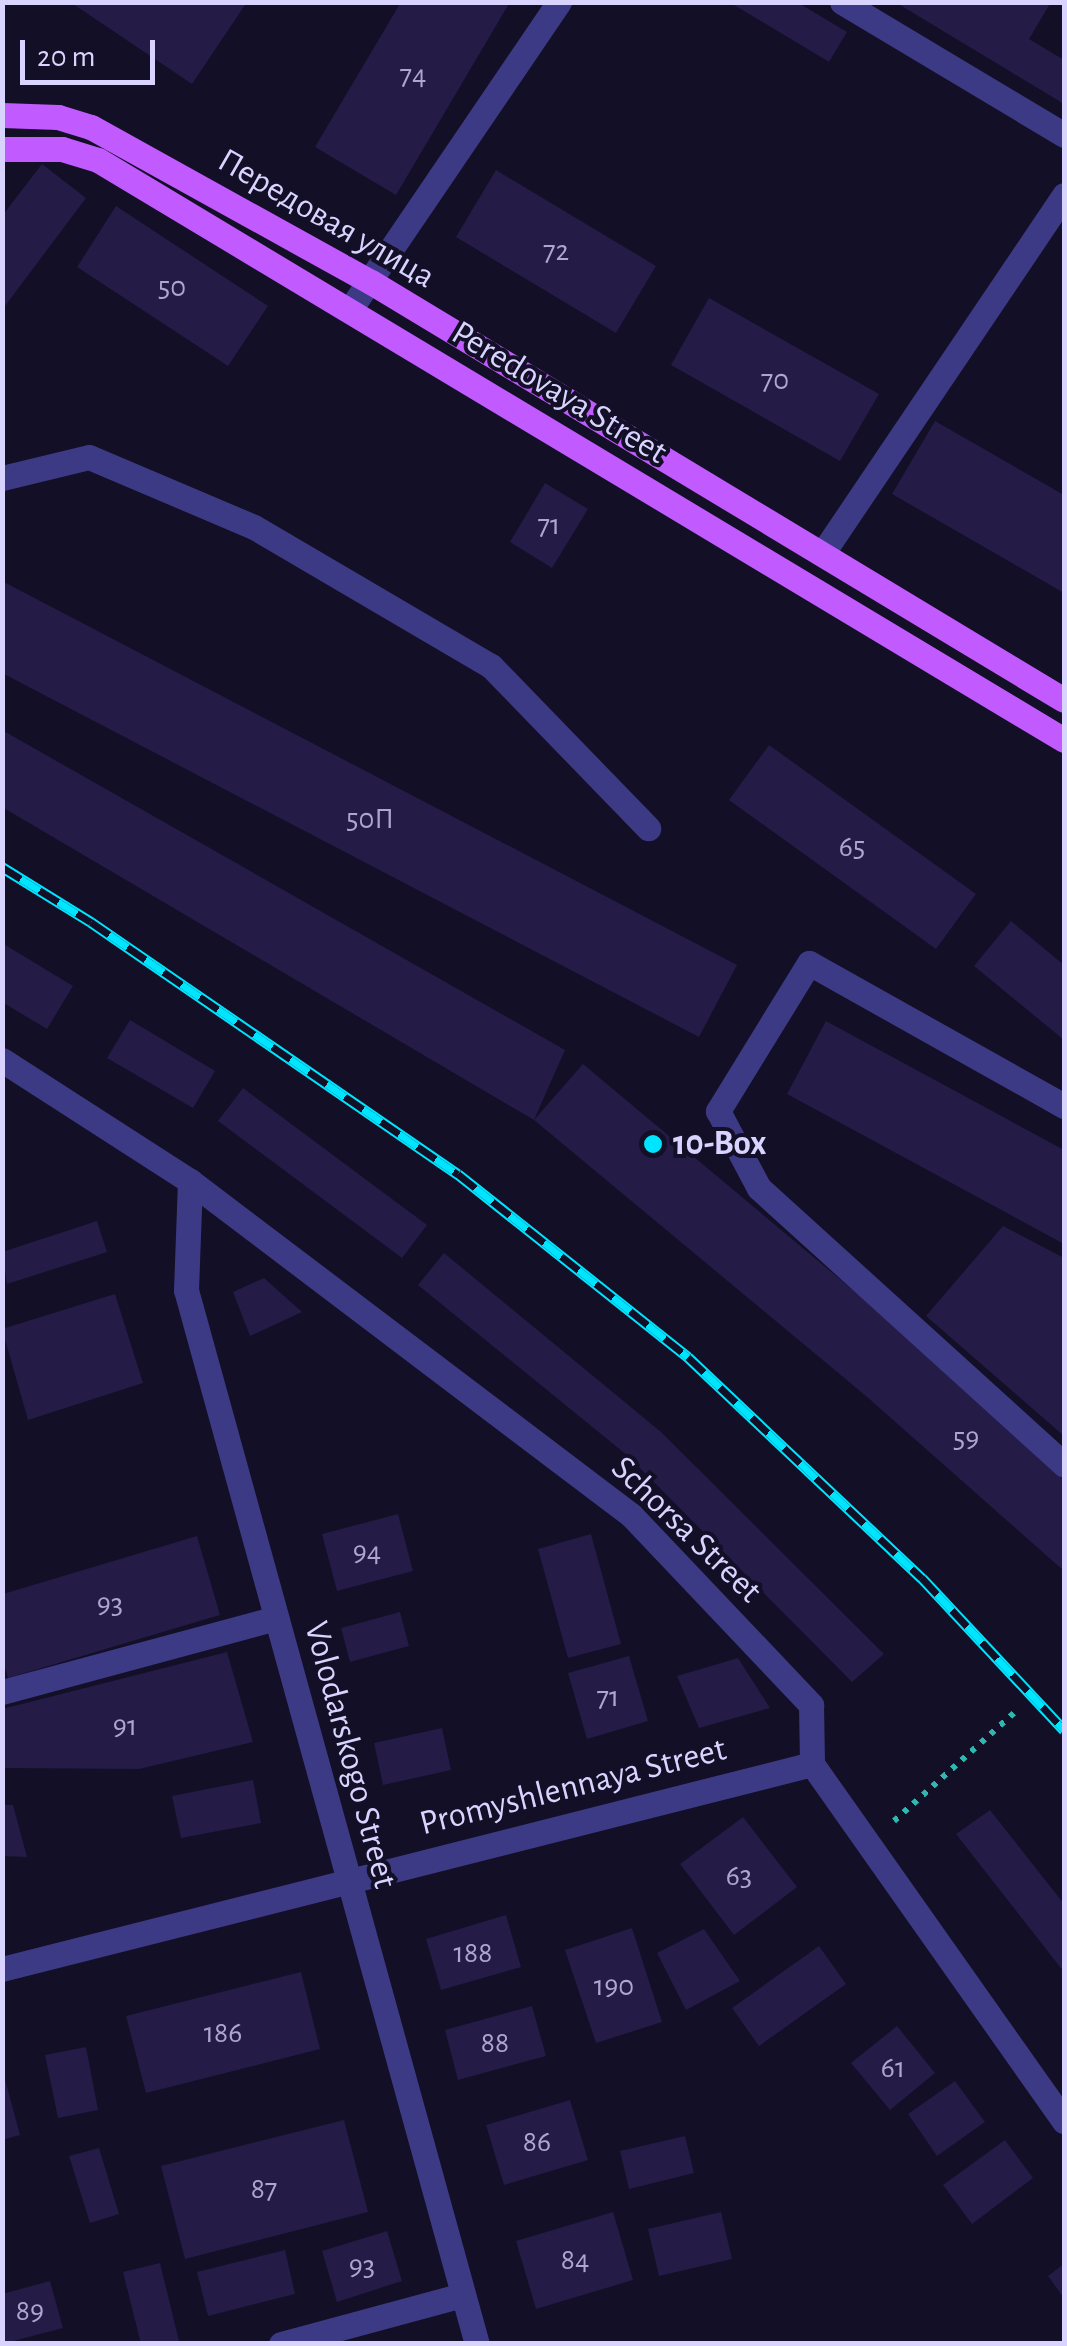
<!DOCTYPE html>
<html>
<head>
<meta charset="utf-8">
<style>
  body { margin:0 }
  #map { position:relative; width:1067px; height:2346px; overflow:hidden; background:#130f26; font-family:"Alegreya Sans",sans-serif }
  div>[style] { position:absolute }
  .building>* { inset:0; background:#241b47 }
  .path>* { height:6px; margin-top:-3px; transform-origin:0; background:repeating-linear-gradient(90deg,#2fb8b0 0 5px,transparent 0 13px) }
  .minor>* { height:25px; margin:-12.5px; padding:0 12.5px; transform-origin:12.5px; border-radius:12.5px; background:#3d3a85 }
  .major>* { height:25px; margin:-12.5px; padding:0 12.5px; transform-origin:12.5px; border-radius:12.5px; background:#c25bff }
  .rail>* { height:11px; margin-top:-5.5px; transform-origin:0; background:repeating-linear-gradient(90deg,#130f26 0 22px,#00e5ff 0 44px); box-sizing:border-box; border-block:2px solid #00e5ff }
  .dots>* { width:28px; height:28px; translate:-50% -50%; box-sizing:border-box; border:5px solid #130f26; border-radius:50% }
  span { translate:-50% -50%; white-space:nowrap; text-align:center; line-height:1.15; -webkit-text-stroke:8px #130f26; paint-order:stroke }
  .number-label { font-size:30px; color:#aca6d1 }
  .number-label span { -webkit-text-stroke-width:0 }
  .street-label { font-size:35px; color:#d9d4ff }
  .poi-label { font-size:35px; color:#d9d4ff; font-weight:700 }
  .left { translate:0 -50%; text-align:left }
  .frame { position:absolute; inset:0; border:5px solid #d9d4ff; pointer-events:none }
  .scale { position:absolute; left:20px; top:40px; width:135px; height:45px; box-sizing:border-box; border:5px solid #d9d4ff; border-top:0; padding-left:12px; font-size:30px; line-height:35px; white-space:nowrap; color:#d9d4ff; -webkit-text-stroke:8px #130f26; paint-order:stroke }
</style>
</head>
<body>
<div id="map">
  <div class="building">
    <i style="clip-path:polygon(70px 2px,247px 2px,192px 84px)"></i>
    <i style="clip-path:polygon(401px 2px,510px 2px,396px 195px,315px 147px)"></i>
    <i style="clip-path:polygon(729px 2px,797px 2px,847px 32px,829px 62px)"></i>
    <i style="clip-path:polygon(895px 2px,1051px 2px,1029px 39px,1064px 60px,1064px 104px)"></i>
    <i style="clip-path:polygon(42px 164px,86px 198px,2px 310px,2px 216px)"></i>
    <i style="clip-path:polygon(496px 170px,656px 266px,616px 333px,456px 237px)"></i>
    <i style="clip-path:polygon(116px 206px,268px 306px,228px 366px,77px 267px)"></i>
    <i style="clip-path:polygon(709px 298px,879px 394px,840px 461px,671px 365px)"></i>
    <i style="clip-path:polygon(935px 421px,1064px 495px,1064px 593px,892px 494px)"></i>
    <i style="clip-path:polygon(545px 483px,588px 509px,552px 568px,510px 542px)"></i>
    <i style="clip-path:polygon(2px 581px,737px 965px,699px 1037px,2px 673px)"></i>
    <i style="clip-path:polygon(2px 730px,565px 1050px,534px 1120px,2px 807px)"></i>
    <i style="clip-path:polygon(769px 745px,976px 894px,936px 949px,729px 800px)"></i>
    <i style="clip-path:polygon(1011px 921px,1064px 965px,1064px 1040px,974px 966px)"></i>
    <i style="clip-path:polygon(2px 943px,73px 986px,47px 1029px,2px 1002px)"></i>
    <i style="clip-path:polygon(130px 1020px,215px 1071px,193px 1108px,107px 1058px)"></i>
    <i style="clip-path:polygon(826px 1021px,1064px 1150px,1064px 1244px,787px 1094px)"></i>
    <i style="clip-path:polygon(583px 1064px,915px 1342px,1064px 1481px,1064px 1571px,866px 1396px,534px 1120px)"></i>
    <i style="clip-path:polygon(243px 1088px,427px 1225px,402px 1258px,218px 1121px)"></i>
    <i style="clip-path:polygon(97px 1221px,107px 1252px,7px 1284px,2px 1252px)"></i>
    <i style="clip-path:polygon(1003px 1226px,1064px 1258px,1064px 1436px,926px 1316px)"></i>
    <i style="clip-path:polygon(444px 1253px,661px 1432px,884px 1654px,852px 1682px,628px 1456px,418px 1285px)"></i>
    <i style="clip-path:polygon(264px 1278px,302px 1312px,250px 1336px,233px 1292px)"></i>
    <i style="clip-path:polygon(115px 1294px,143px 1383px,28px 1420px,2px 1329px)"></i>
    <i style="clip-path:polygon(398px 1514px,413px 1571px,337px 1591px,322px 1534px)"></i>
    <i style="clip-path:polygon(591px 1534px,621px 1644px,568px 1658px,538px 1549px)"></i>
    <i style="clip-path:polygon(197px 1536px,220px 1615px,8px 1678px,3px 1661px,3px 1594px)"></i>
    <i style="clip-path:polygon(400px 1612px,409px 1646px,350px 1662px,341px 1628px)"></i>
    <i style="clip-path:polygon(227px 1652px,253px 1742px,139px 1769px,2px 1768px,2px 1709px)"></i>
    <i style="clip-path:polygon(629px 1656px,648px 1721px,587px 1739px,568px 1673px)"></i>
    <i style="clip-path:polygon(738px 1658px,770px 1708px,699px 1728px,677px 1676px)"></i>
    <i style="clip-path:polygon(442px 1728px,451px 1770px,383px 1785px,374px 1743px)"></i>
    <i style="clip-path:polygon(253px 1780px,261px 1823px,181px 1838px,172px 1796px)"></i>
    <i style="clip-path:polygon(2px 1805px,13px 1805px,27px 1857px,2px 1856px)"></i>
    <i style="clip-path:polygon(990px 1810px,1064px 1904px,1064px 1972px,956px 1834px)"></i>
    <i style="clip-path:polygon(743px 1817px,797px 1887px,734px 1935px,680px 1864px)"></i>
    <i style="clip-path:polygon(506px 1915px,521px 1967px,441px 1990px,426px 1939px)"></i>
    <i style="clip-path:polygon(632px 1928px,662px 2022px,596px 2043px,565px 1950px)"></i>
    <i style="clip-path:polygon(704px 1929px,740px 1981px,686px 2010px,657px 1953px)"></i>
    <i style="clip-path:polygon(819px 1946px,846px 1984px,759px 2046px,732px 2008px)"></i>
    <i style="clip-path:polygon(301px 1972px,320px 2049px,146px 2093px,126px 2016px)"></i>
    <i style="clip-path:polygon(532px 2006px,546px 2056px,458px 2080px,445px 2030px)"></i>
    <i style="clip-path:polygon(897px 2026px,935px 2073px,890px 2110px,851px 2063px)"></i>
    <i style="clip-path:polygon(86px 2047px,98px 2110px,58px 2118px,45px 2055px)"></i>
    <i style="clip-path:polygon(2px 2068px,20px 2135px,2px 2140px)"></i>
    <i style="clip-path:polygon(955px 2081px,985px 2122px,937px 2156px,908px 2114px)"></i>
    <i style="clip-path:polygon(570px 2100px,588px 2160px,504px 2185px,486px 2125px)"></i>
    <i style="clip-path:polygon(344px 2120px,368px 2212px,185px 2259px,161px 2166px)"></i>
    <i style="clip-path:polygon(685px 2136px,694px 2173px,629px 2189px,620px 2151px)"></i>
    <i style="clip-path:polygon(1005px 2140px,1033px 2178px,972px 2224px,943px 2185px)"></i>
    <i style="clip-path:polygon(99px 2148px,119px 2214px,90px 2223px,69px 2156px)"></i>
    <i style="clip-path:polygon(613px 2212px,633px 2280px,536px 2309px,516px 2241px)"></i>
    <i style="clip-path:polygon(721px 2212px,732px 2259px,659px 2276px,648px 2229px)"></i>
    <i style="clip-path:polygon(387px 2231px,402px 2281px,337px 2302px,322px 2251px)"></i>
    <i style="clip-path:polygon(285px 2250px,295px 2294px,208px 2316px,197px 2272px)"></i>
    <i style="clip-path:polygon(160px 2263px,179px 2341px,141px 2344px,123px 2272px)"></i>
    <i style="clip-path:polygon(1064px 2264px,1064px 2298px,1048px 2276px)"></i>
    <i style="clip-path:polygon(50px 2281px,63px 2328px,2px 2344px,2px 2294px)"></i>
  </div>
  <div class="path">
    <i style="left:894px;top:1821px;width:164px;rotate:-42deg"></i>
  </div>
  <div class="minor">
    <i style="left:842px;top:2px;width:259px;rotate:30.9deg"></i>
    <i style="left:351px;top:308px;width:370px;rotate:-55.8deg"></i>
    <i style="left:2px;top:478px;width:89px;rotate:-13.6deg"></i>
    <i style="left:89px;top:457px;width:179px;rotate:23deg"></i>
    <i style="left:254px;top:527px;width:275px;rotate:30.4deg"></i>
    <i style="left:491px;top:666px;width:226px;rotate:45.9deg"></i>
    <i style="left:822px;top:554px;width:433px;rotate:-56deg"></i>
    <i style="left:2px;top:1060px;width:224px;rotate:32.8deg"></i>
    <i style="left:190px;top:1181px;width:553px;rotate:37.14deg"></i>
    <i style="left:631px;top:1515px;width:262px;rotate:46.5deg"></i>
    <i style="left:811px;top:1705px;width:59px;rotate:89deg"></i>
    <i style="left:812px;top:1764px;width:437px;rotate:54.8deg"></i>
    <i style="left:1064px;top:1106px;width:292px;rotate:-150.7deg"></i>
    <i style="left:809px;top:963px;width:174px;rotate:121.6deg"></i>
    <i style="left:718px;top:1111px;width:87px;rotate:62deg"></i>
    <i style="left:759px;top:1188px;width:412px;rotate:42.2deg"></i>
    <i style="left:190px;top:1181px;width:109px;rotate:92.1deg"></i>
    <i style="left:186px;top:1290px;width:1093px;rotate:74.57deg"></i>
    <i style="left:2px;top:1692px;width:284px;rotate:-15.1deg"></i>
    <i style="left:2px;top:1969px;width:836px;rotate:-14.2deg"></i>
    <i style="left:281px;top:2344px;width:188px;rotate:-15.1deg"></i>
  </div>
  <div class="major">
    <i style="left:2px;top:115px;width:56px;rotate:2deg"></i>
    <i style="left:58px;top:117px;width:34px;rotate:17deg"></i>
    <i style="left:91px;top:127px;width:320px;rotate:29deg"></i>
    <i style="left:371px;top:282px;width:809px;rotate:31.1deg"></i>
    <i style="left:2px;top:149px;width:60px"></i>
    <i style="left:62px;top:149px;width:38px;rotate:17deg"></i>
    <i style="left:98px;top:160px;width:1127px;rotate:30.98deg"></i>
  </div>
  <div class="rail">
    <i style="left:2px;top:867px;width:105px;rotate:31.7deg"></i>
    <i style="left:91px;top:922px;width:445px;rotate:34.5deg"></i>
    <i style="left:458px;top:1174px;width:294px;rotate:38.5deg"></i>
    <i style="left:688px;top:1357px;width:322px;rotate:43.4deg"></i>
    <i style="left:922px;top:1578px;width:208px;rotate:46.9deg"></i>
  </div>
  <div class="dots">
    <i style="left:653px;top:1144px;background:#00e5ff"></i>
  </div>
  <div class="number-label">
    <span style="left:413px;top:75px">74</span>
    <span style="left:556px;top:251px">72</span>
    <span style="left:172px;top:287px">50</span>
    <span style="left:775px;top:380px">70</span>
    <span style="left:549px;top:525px">71</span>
    <span style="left:370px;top:819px">50П</span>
    <span style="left:852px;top:847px">65</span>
    <span style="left:966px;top:1438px">59</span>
    <span style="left:367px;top:1552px">94</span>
    <span style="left:110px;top:1604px">93</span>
    <span style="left:608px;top:1697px">71</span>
    <span style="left:125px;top:1726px">91</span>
    <span style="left:739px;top:1876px">63</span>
    <span style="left:473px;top:1953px">188</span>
    <span style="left:614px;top:1986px">190</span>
    <span style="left:223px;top:2033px">186</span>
    <span style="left:495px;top:2043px">88</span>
    <span style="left:893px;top:2068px">61</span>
    <span style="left:537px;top:2142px">86</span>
    <span style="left:264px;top:2189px">87</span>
    <span style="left:575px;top:2260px">84</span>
    <span style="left:362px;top:2266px">93</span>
    <span style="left:30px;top:2311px">89</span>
  </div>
  <div class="street-label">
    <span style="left:326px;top:219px;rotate:30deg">Передовая улица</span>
    <span style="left:559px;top:393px;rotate:31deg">Peredovaya Street</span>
    <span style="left:686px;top:1530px;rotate:44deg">Schorsa Street</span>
    <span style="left:350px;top:1755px;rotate:75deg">Volodarskogo Street</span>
    <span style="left:573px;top:1787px;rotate:-14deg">Promyshlennaya Street</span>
  </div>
  <div class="poi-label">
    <span class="left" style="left:673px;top:1144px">10-Box</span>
  </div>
  <div class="frame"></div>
  <div class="scale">20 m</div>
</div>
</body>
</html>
